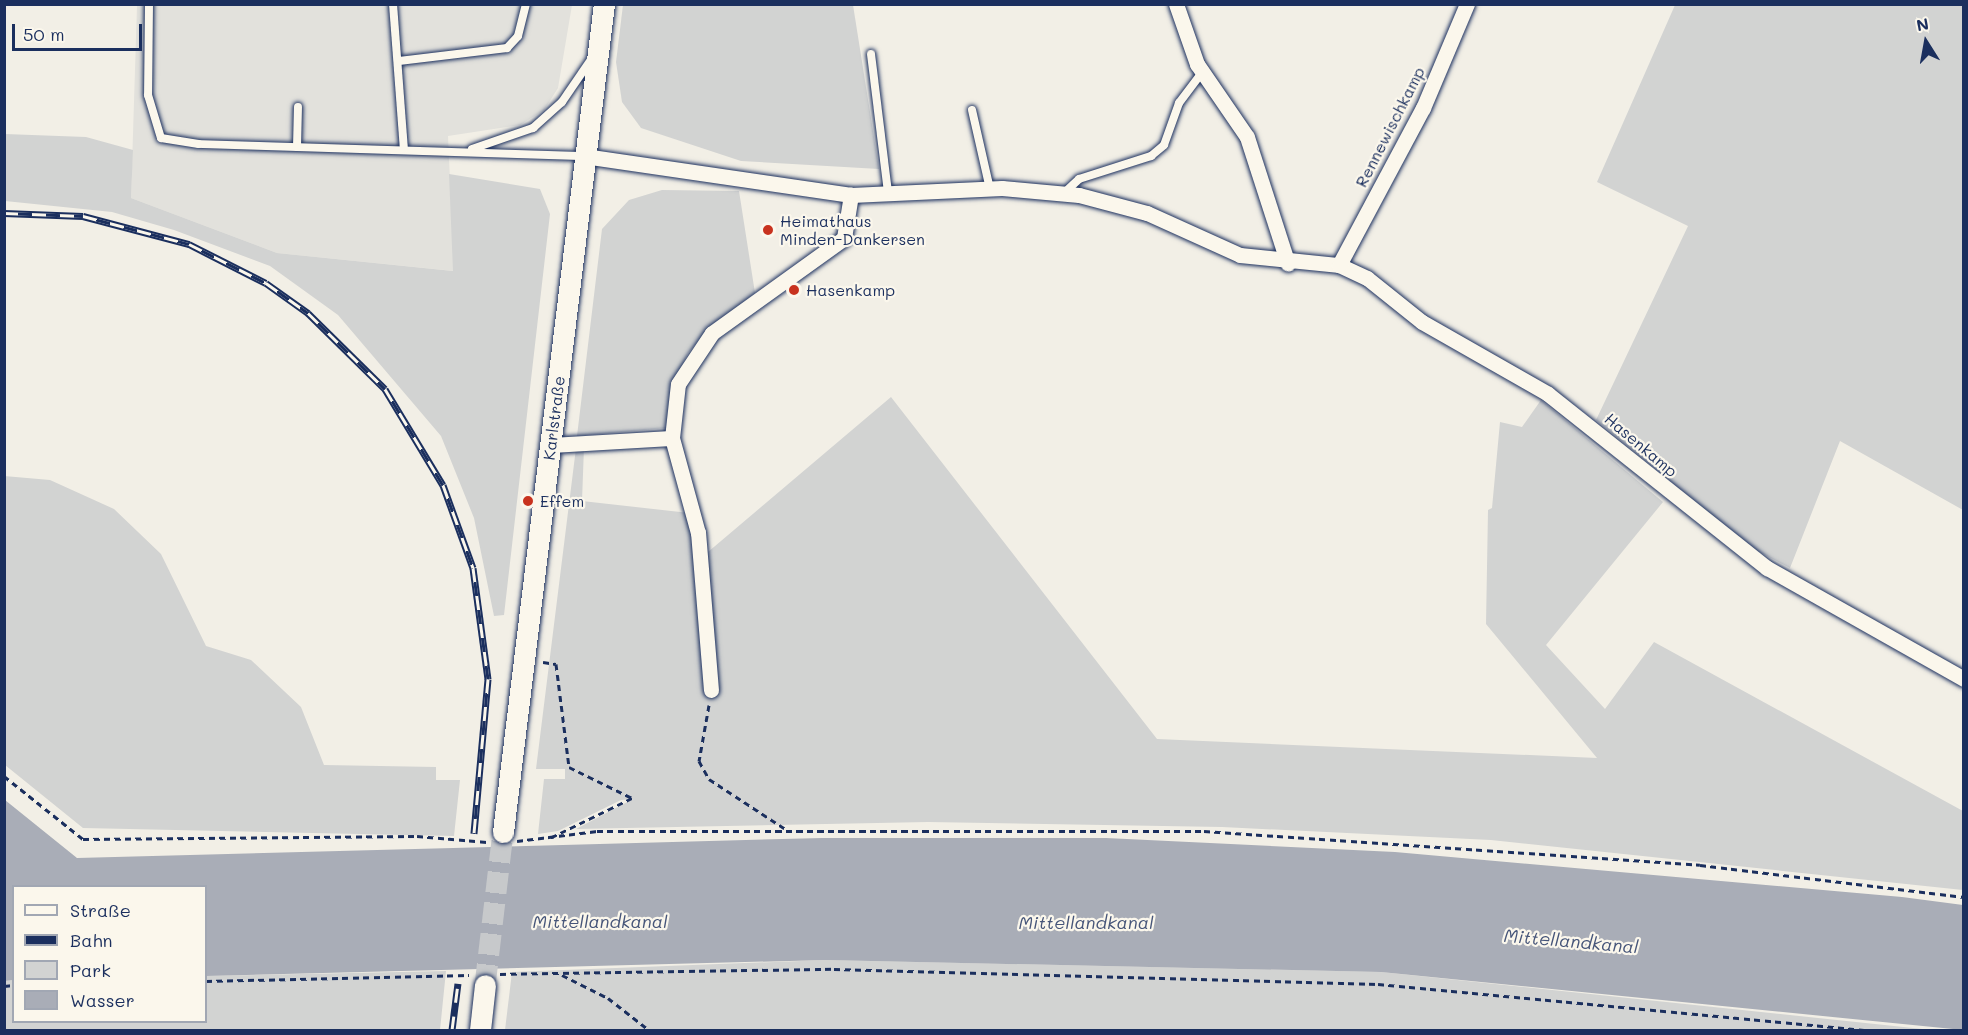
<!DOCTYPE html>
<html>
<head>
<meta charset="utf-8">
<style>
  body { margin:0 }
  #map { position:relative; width:1968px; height:1035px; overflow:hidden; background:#f2efe6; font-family:Mali,sans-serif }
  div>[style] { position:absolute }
  .built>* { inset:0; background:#e2e1dc }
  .green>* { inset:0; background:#d2d3d2 }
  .water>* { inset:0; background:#a9adb7 }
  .secondary-tunnel>* { height:21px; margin-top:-10.5px; transform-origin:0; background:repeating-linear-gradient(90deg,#c7c9cb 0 21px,transparent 0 31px) }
  .path>* { height:3px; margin-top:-1.5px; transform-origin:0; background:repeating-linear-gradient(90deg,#1b2f5e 0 6px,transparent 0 10.5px) }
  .roads { filter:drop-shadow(0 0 2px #1b2f5e) drop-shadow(0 0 2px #1b2f5e) }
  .lane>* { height:8px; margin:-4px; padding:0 4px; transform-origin:4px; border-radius:4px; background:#fbf7ec }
  .street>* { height:15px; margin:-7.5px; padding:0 7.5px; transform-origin:7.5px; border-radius:7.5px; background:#fbf7ec }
  .secondary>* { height:21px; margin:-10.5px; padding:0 10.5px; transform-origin:10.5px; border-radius:10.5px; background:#fbf7ec }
  .rail>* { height:7px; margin-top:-3.5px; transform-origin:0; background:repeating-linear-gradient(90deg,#fbf7ec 0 14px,#1b2f5e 0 28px); box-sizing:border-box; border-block:2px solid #1b2f5e }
  .dots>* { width:16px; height:16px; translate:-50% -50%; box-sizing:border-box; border:3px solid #fbf7ec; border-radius:50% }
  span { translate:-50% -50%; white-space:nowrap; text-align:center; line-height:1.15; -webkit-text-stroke:4.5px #fbf7ec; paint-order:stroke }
  .street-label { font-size:16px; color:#1b2f5e }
  .poi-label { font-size:16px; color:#1b2f5e }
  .left { translate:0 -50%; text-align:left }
  .water-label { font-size:18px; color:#465579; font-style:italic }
  .frame { position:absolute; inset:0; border:6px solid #1b2f5e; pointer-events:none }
  .legend { position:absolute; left:12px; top:885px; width:195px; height:138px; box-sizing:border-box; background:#fbf7ec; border:2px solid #a1a7b3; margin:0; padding:8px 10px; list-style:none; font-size:18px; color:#1b2f5e }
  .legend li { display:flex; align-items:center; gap:12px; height:30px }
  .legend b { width:30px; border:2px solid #a1a7b3 }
  .north { position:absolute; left:1896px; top:12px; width:60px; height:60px; -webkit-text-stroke:4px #fbf7ec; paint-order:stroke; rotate:349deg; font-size:16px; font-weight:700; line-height:24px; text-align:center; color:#1b2f5e }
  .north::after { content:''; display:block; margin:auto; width:21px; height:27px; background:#1b2f5e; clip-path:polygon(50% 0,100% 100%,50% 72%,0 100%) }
  .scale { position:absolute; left:12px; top:24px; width:130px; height:27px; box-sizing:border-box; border:3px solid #1b2f5e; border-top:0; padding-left:8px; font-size:18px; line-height:21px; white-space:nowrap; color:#1b2f5e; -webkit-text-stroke:4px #fbf7ec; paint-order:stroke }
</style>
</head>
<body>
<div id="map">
  <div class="built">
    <i style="clip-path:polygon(137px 5px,572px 5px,558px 88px,544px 110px,520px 125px,448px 136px,454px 271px,277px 253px,131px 198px)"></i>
  </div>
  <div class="green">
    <i style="clip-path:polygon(623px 5px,853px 5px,879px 169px,741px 161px,641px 128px,622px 102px,616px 62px)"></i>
    <i style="clip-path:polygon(1675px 5px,1963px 5px,1963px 510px,1840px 441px,1790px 568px,1750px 547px,1596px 420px,1688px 226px,1597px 182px)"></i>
    <i style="clip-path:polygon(5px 134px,86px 137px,133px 150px,131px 198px,277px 253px,453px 271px,449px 174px,540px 189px,550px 214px,504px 615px,494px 616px,474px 518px,441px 436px,338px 315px,270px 266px,174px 230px,112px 212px,5px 201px)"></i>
    <i style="clip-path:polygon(662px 190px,739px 191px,755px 293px,711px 326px,688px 353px,676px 377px,666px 428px,577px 436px,602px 229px,629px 200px)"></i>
    <i style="clip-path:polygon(891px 397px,1157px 739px,1597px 758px,1486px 624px,1488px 510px,1492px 508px,1500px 422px,1522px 427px,1541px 400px,1663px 502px,1546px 645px,1605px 709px,1654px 642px,1963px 811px,1963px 890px,1491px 840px,1222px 827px,928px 822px,576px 829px,633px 799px,621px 800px,558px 831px,538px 834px,544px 779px,565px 779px,565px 769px,536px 769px,576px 448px,584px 447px,582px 501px,698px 514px,708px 552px)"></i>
    <i style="clip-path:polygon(4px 476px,50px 480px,114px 509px,161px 554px,206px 646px,251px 660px,301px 707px,324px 765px,436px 767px,436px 780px,460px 780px,454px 836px,83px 828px,5px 765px)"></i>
    <i style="clip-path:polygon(826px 960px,1381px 972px,1932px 1030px,505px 1030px,512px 972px)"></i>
    <i style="clip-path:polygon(446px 971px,440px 1030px,5px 1030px,4px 981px,13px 980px,14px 1022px,206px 1022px,206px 976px)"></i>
  </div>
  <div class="water">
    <i style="clip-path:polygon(5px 800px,77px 858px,822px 838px,1106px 838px,1395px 852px,1902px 897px,1963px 905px,1963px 1030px,1381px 972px,826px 960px,206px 976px,206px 886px,14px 886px,13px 980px,5px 981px)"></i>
  </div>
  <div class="secondary-tunnel">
    <i style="left:485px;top:985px;width:154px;rotate:-83.3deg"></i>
  </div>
  <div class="path">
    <i style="left:543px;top:662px;width:13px;rotate:9deg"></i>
    <i style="left:556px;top:664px;width:104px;rotate:82.8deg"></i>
    <i style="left:569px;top:767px;width:70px;rotate:26.2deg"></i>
    <i style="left:632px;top:798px;width:93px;rotate:154deg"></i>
    <i style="left:709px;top:705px;width:57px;rotate:100.1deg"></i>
    <i style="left:699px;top:761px;width:21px;rotate:61deg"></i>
    <i style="left:709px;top:779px;width:90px;rotate:33.2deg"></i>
    <i style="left:4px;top:776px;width:101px;rotate:38.6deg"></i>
    <i style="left:83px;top:839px;width:334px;rotate:-0.5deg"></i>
    <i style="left:417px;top:836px;width:70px;rotate:4.9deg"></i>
    <i style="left:517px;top:841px;width:81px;rotate:-7.1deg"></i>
    <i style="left:597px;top:831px;width:607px"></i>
    <i style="left:1204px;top:831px;width:497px;rotate:3.9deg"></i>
    <i style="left:1700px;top:865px;width:266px;rotate:6.9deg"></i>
    <i style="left:500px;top:974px;width:334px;rotate:-0.9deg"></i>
    <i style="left:834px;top:969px;width:544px;rotate:1.58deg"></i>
    <i style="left:1378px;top:984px;width:491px;rotate:5.4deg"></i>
    <i style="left:562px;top:975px;width:51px;rotate:26.6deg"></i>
    <i style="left:608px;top:998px;width:52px;rotate:38deg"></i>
    <i style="left:206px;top:981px;width:263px;rotate:-1.3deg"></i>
    <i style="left:4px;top:986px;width:10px;rotate:-6deg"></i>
  </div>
  <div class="roads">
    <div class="lane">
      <i style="left:149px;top:4px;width:91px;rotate:90.6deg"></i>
      <i style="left:148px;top:95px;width:45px;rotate:73.2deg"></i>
      <i style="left:161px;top:138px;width:38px;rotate:9deg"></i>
      <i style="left:199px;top:144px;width:385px;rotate:1.8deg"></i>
      <i style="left:393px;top:4px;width:145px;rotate:85.7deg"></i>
      <i style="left:871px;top:54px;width:140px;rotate:83deg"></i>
      <i style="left:399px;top:61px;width:109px;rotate:-6.9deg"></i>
      <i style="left:507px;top:48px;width:16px;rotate:-47deg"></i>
      <i style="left:518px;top:36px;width:33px;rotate:-76deg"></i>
      <i style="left:972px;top:110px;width:81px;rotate:77.2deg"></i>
      <i style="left:297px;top:147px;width:40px;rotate:-88.6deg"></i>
      <i style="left:472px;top:149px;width:65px;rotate:-19deg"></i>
      <i style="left:533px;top:128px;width:39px;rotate:-42deg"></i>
      <i style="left:562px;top:102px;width:50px;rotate:-55.7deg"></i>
      <i style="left:1063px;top:194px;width:22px;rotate:-43deg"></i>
      <i style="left:1079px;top:179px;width:76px;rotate:-17.7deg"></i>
      <i style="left:1151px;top:156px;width:17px;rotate:-40deg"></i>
      <i style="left:1164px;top:145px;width:45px;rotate:-70.3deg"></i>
      <i style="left:1179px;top:103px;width:39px;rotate:-53deg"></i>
    </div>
    <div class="street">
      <i style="left:1176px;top:4px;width:64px;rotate:70.7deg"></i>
      <i style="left:1197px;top:64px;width:88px;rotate:55.6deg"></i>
      <i style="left:1247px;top:137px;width:133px;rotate:72.1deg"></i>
      <i style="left:584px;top:156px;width:270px;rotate:8.3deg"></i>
      <i style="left:851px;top:195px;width:151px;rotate:-2.7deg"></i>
      <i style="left:1002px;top:188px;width:77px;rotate:5.2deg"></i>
      <i style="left:1079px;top:195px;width:70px;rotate:14.8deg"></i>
      <i style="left:1147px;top:213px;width:102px;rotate:24.3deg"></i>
      <i style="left:1240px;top:255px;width:100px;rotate:5.8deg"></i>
      <i style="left:1339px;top:265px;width:31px;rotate:25deg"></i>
      <i style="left:1367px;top:278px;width:70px;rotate:38.7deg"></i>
      <i style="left:1422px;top:322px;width:145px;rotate:29.7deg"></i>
      <i style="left:1548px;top:394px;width:280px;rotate:38.5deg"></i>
      <i style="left:1767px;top:568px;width:226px;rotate:29.4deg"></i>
      <i style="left:1339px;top:265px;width:178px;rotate:-61.9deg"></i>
      <i style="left:1423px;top:108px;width:113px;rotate:-67.1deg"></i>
      <i style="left:550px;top:445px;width:122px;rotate:-3.3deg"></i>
      <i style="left:711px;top:690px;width:158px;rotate:-94.7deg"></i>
      <i style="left:698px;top:533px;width:98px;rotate:-105.3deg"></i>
      <i style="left:672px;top:438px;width:54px;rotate:-83.7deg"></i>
      <i style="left:678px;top:384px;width:61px;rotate:-56.3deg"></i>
      <i style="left:712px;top:333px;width:163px;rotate:-35.7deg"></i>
      <i style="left:844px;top:238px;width:44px;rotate:-80.8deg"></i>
    </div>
    <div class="secondary">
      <i style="left:503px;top:832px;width:834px;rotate:-83.05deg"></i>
      <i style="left:480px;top:1030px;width:45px;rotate:-83.7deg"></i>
    </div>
  </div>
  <div class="rail">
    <i style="left:4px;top:213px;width:79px;rotate:2.2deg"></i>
    <i style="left:83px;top:216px;width:110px;rotate:14.8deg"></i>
    <i style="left:189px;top:244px;width:86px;rotate:26.9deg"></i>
    <i style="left:266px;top:283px;width:52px;rotate:35.5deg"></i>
    <i style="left:308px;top:313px;width:108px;rotate:44.6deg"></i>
    <i style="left:385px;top:389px;width:112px;rotate:58.9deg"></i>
    <i style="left:443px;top:485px;width:88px;rotate:70.1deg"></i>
    <i style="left:473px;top:568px;width:112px;rotate:82.3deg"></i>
    <i style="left:488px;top:679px;width:155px;rotate:95.2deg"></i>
    <i style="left:452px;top:1030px;width:47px;rotate:-82.7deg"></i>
  </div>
  <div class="dots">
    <i style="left:768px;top:230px;background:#c8321e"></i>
    <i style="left:794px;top:290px;background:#c8321e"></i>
    <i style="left:528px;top:501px;background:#c8321e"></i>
  </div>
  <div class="street-label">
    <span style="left:1390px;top:127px;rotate:-63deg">Rennewischkamp</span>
    <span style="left:554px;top:418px;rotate:-83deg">Karlstraße</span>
    <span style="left:1641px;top:445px;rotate:40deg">Hasenkamp</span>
  </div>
  <div class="poi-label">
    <span class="left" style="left:780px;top:230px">Heimathaus<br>Minden-Dankersen</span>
    <span class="left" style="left:806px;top:290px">Hasenkamp</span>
    <span class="left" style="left:540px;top:501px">Effem</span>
  </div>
  <div class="water-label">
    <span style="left:600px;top:921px">Mittellandkanal</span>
    <span style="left:1086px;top:922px">Mittellandkanal</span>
    <span style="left:1571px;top:941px;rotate:5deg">Mittellandkanal</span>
  </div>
  <div class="frame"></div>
  <ul class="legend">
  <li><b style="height:8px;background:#fbf7ec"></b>Straße</li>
  <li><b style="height:8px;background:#1b2f5e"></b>Bahn</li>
  <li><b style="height:16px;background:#d2d3d2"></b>Park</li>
  <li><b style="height:16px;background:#a9adb7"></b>Wasser</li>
  </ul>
  <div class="north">N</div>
  <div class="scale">50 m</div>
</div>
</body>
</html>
